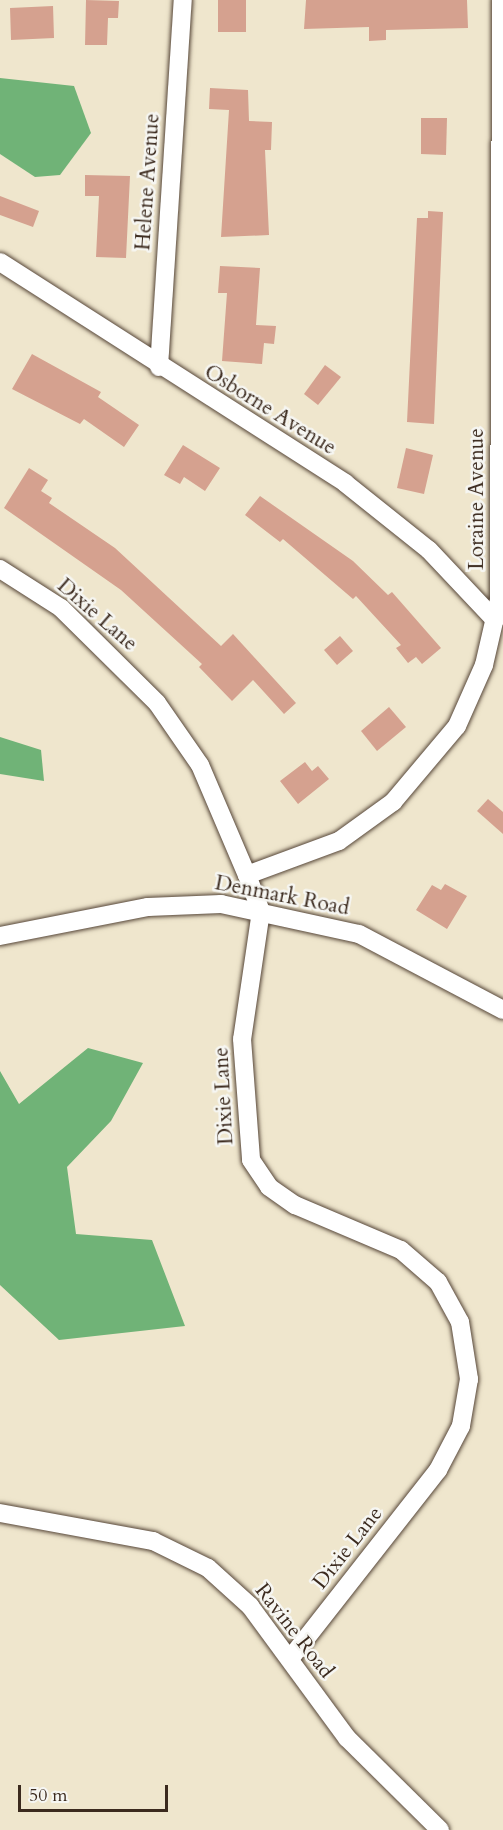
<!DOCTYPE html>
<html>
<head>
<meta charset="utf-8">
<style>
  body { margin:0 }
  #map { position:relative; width:503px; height:1830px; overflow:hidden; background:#efe6cd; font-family:Cardo,serif }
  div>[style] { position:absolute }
  .forest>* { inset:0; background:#70b377 }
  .building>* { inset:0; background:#d5a18f }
  .roads { filter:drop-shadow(0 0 2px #564638) drop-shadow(0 0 2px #564638) }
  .minor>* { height:18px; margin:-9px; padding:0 9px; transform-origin:9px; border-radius:9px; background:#fff }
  span { translate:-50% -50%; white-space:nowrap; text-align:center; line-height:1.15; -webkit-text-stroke:5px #f6f6f2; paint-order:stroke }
  .street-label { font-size:21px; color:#3b2a1e }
  .scale { position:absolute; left:18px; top:1785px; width:150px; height:27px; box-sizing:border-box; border:3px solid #3b2a1e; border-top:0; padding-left:8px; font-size:18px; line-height:21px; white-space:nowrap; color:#3b2a1e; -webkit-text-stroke:4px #f6f6f2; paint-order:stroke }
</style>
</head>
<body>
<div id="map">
  <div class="forest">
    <i style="clip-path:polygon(0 78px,74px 86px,91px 133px,60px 175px,35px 177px,0 154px)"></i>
    <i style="clip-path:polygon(0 737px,41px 750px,44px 781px,0 774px)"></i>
    <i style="clip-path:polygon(88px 1048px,143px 1063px,111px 1121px,67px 1167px,76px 1234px,152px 1240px,185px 1326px,59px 1340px,0 1285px,0 1071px,19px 1104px)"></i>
  </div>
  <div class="building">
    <i style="clip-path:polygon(86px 0,119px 1px,118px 18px,108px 18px,107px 45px,85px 45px)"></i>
    <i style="clip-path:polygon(218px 0,246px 0,246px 32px,218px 32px)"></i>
    <i style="clip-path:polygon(306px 0,467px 0,468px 28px,386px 30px,386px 40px,369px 41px,369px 27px,304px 29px)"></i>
    <i style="clip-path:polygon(53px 6px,54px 38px,11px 40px,10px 8px)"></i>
    <i style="clip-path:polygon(210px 88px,248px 90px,249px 121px,272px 122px,271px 150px,265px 150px,269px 235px,221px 237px,229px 110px,209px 109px)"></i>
    <i style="clip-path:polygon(421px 118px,447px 118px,446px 155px,421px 154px)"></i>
    <i style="clip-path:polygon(85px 175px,130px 176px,126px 258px,96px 257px,99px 196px,85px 196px)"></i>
    <i style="clip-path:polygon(0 196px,39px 211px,33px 227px,0 215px)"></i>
    <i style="clip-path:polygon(428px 211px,443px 212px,434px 424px,407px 422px,417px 218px,428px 218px)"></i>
    <i style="clip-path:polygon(220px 266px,260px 268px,256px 325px,276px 326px,274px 344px,264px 343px,262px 364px,222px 361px,227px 293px,218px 293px)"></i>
    <i style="clip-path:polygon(32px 354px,101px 392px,98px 397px,139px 425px,124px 447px,84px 419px,80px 424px,12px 389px)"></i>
    <i style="clip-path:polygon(325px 365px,341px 377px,318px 405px,304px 394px)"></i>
    <i style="clip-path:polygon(183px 445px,220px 468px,205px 491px,184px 477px,180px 484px,164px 475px)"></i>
    <i style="clip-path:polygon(406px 448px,433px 455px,424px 494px,397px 488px)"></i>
    <i style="clip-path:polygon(29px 468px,48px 480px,41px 491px,52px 498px,49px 503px,115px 548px,221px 646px,233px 634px,296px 703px,284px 714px,253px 680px,232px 701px,199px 667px,202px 664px,121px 590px,4px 508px)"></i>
    <i style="clip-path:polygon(260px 496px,353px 561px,388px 595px,392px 592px,441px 648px,422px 664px,416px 657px,408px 663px,396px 648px,401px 645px,356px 596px,353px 599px,283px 539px,280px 542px,245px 515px)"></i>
    <i style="clip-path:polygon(340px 636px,353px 651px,337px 665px,324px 650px)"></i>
    <i style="clip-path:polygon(389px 707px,406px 727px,377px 751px,361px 731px)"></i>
    <i style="clip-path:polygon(305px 762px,312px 771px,318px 766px,329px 779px,298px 804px,280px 781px)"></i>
    <i style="clip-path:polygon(488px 799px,503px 812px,503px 834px,477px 811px)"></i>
    <i style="clip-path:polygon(445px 884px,467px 896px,447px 929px,416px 910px,432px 885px,441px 890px)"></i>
  </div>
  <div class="roads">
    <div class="minor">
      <i style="left:0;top:262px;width:410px;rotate:32.6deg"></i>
      <i style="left:345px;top:483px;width:107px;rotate:38.6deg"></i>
      <i style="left:429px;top:550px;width:96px;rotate:46.7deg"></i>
      <i style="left:159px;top:367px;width:368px;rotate:-86.3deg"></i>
      <i style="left:0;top:569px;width:72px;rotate:32.6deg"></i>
      <i style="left:61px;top:608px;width:135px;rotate:44.7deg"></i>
      <i style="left:157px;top:703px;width:75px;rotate:55.3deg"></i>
      <i style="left:200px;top:765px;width:120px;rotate:66.9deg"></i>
      <i style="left:247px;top:875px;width:39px;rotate:69deg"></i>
      <i style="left:261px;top:911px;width:129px;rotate:98.4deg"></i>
      <i style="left:242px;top:1039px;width:121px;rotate:85.7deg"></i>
      <i style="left:251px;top:1160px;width:32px;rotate:56deg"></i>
      <i style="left:269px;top:1187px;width:32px;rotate:35deg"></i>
      <i style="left:295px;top:1205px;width:115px;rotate:23deg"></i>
      <i style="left:401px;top:1250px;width:49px;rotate:40.9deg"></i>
      <i style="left:438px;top:1282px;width:46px;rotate:61.2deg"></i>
      <i style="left:460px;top:1322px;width:58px;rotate:81deg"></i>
      <i style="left:469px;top:1379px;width:48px;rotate:99.7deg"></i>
      <i style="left:461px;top:1426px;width:50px;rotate:117.6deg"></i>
      <i style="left:438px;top:1470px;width:240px;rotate:128.1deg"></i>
      <i style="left:247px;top:875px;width:98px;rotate:-20.3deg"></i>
      <i style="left:339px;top:841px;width:67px;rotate:-35.8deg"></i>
      <i style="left:393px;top:802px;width:99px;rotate:-49.9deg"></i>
      <i style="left:457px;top:726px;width:67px;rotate:-66.1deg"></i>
      <i style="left:484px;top:665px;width:67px;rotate:-77deg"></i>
      <i style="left:499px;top:600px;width:600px;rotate:-89.81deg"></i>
      <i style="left:0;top:936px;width:151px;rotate:-11.1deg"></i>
      <i style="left:148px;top:907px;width:73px;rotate:-2.4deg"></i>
      <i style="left:221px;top:904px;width:141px;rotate:12.3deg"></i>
      <i style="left:359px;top:934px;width:163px;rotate:27.8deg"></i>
      <i style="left:0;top:1513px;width:156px;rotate:10.4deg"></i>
      <i style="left:153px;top:1541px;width:61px;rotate:26.1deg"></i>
      <i style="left:208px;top:1568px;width:57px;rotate:42.1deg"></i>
      <i style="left:250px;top:1606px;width:164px;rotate:53.7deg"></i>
      <i style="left:347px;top:1738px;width:131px;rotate:44.7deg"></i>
    </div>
  </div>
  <div class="street-label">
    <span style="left:148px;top:182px;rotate:-86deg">Helene Avenue</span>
    <span style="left:270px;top:410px;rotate:32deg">Osborne Avenue</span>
    <span style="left:477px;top:499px;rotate:-90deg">Loraine Avenue</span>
    <span style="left:97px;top:615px;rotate:41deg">Dixie Lane</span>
    <span style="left:282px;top:896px;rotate:11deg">Denmark Road</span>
    <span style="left:224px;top:1096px;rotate:-93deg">Dixie Lane</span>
    <span style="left:348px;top:1548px;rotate:-52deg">Dixie Lane</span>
    <span style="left:294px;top:1631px;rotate:52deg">Ravine Road</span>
  </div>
  <div class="scale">50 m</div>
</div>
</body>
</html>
